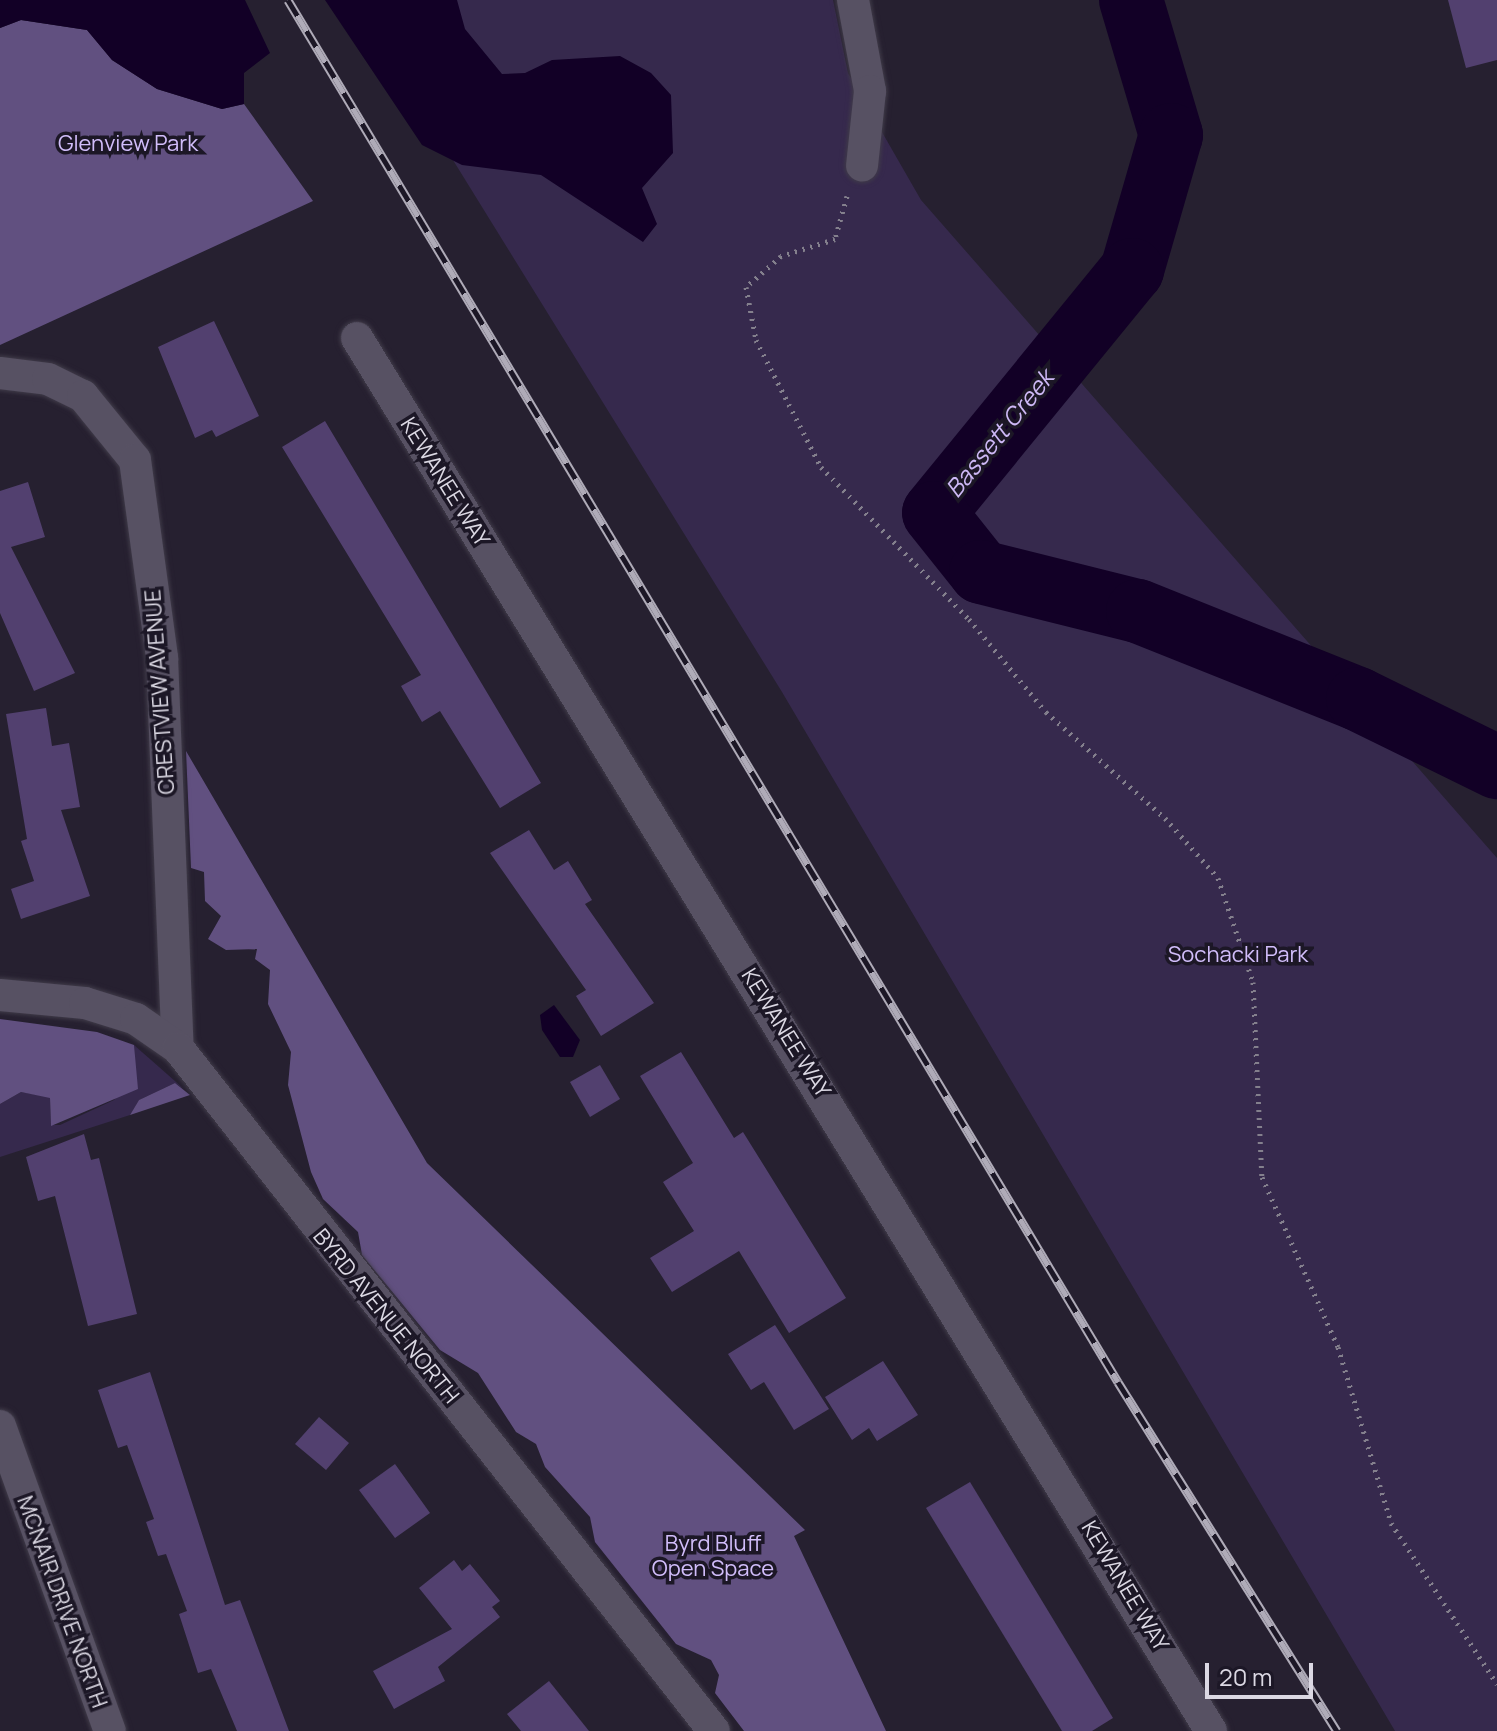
<!DOCTYPE html>
<html>
<head>
<meta charset="utf-8">
<style>
  body { margin:0 }
  #map { position:relative; width:1497px; height:1731px; overflow:hidden; background:#262030; font-family:Manrope,sans-serif }
  div>[style] { position:absolute }
  .green>* { inset:0; background:#36294d }
  .forest>* { inset:0; background:#615080 }
  .water>* { inset:0; background:#120026 }
  .river>* { height:64px; margin:-32px; padding:0 32px; transform-origin:32px; border-radius:32px; background:#120026 }
  .building>* { inset:0; background:#52406f }
  .path>* { height:5px; margin-top:-2.5px; transform-origin:0; background:repeating-linear-gradient(90deg,#84808d 0 2px,transparent 0 8px) }
  .roads { filter:drop-shadow(0 0 2px #403b49) drop-shadow(0 0 2px #403b49) }
  .minor>* { height:32px; margin:-16px; padding:0 16px; transform-origin:16px; border-radius:16px; background:#575163 }
  .rail>* { height:9px; margin-top:-4.5px; transform-origin:0; background:repeating-linear-gradient(90deg,#1c1726 0 18px,#afabb8 0 36px); box-sizing:border-box; border-block:2px solid #afabb8 }
  span { translate:-50% -50%; white-space:nowrap; text-align:center; line-height:1.15; -webkit-text-stroke:7px #1c1726; paint-order:stroke }
  .park-label { font-size:22px; color:#d1bdfa }
  .street-label { font-size:22px; color:#dbd8e3 }
  .water-label { font-size:24px; color:#cdb8f5; font-style:italic }
  .scale { position:absolute; left:1205px; top:1663px; width:108px; height:36px; box-sizing:border-box; border:4px solid #dbd8e3; border-top:0; padding-left:10px; font-size:24px; line-height:28px; white-space:nowrap; color:#dbd8e3; -webkit-text-stroke:6px #1c1726; paint-order:stroke }
</style>
</head>
<body>
<div id="map">
  <div class="green">
    <i style="clip-path:polygon(354px 0,833px 0,848px 73px,921px 200px,1497px 858px,1497px 1731px,1395px 1731px,782px 692px)"></i>
    <i style="clip-path:polygon(134px 1045px,184px 1089px,175px 1083px,139px 1100px,130px 1115px,0 1157px,0 1104px,21px 1092px,50px 1097px,51px 1125px,60px 1125px,114px 1100px,135px 1076px)"></i>
  </div>
  <div class="forest">
    <i style="clip-path:polygon(21px 20px,87px 30px,112px 60px,157px 89px,222px 109px,244px 104px,313px 201px,0 345px,0 28px)"></i>
    <i style="clip-path:polygon(186px 751px,427px 1163px,805px 1530px,794px 1536px,886px 1731px,744px 1731px,715px 1693px,719px 1675px,711px 1660px,676px 1644px,595px 1542px,590px 1517px,545px 1467px,536px 1444px,516px 1432px,478px 1373px,440px 1350px,362px 1255px,358px 1232px,323px 1199px,311px 1172px,288px 1085px,291px 1052px,268px 1004px,270px 970px,255px 959px,257px 949px,226px 950px,208px 939px,221px 916px,205px 901px,204px 872px,191px 868px)"></i>
    <i style="clip-path:polygon(0 1019px,97px 1032px,134px 1045px,138px 1089px,51px 1126px,50px 1098px,21px 1092px,0 1104px)"></i>
    <i style="clip-path:polygon(175px 1083px,190px 1095px,130px 1115px,139px 1100px)"></i>
  </div>
  <div class="water">
    <i style="clip-path:polygon(0 0,245px 0,270px 53px,244px 73px,244px 104px,222px 109px,157px 89px,112px 60px,87px 30px,21px 20px,0 28px)"></i>
    <i style="clip-path:polygon(325px 0,457px 0,465px 29px,502px 74px,525px 73px,552px 60px,620px 56px,651px 73px,671px 95px,673px 153px,642px 188px,657px 224px,643px 242px,541px 175px,462px 165px,422px 145px)"></i>
    <i style="clip-path:polygon(554px 1005px,580px 1040px,573px 1057px,560px 1057px,542px 1030px,540px 1015px)"></i>
  </div>
  <div class="river">
    <i style="left:1131px;top:0;width:141px;rotate:73.5deg"></i>
    <i style="left:1171px;top:135px;width:141px;rotate:106.1deg"></i>
    <i style="left:1132px;top:270px;width:313px;rotate:129.2deg"></i>
    <i style="left:934px;top:513px;width:75px;rotate:51.5deg"></i>
    <i style="left:981px;top:572px;width:162px;rotate:14deg"></i>
    <i style="left:1138px;top:611px;width:237px;rotate:21.8deg"></i>
    <i style="left:1358px;top:699px;width:155px;rotate:26.1deg"></i>
  </div>
  <div class="building">
    <i style="clip-path:polygon(1448px 0,1497px 0,1497px 60px,1466px 68px)"></i>
    <i style="clip-path:polygon(214px 321px,259px 416px,216px 437px,212px 430px,195px 438px,158px 347px)"></i>
    <i style="clip-path:polygon(325px 421px,541px 783px,500px 808px,440px 711px,422px 722px,401px 686px,421px 675px,282px 447px)"></i>
    <i style="clip-path:polygon(28px 482px,45px 537px,11px 547px,75px 673px,34px 691px,0 613px,0 491px)"></i>
    <i style="clip-path:polygon(46px 708px,52px 746px,69px 743px,80px 807px,61px 810px,90px 896px,21px 919px,11px 889px,34px 881px,21px 841px,27px 839px,6px 714px)"></i>
    <i style="clip-path:polygon(529px 830px,554px 870px,568px 861px,592px 900px,585px 904px,654px 1003px,601px 1036px,576px 996px,586px 990px,490px 853px)"></i>
    <i style="clip-path:polygon(681px 1052px,734px 1138px,743px 1132px,846px 1298px,789px 1333px,739px 1251px,672px 1292px,650px 1258px,694px 1231px,663px 1182px,693px 1163px,640px 1076px)"></i>
    <i style="clip-path:polygon(600px 1065px,620px 1099px,590px 1117px,570px 1082px)"></i>
    <i style="clip-path:polygon(84px 1134px,91px 1160px,99px 1158px,137px 1314px,88px 1326px,55px 1196px,38px 1201px,26px 1157px)"></i>
    <i style="clip-path:polygon(775px 1325px,829px 1409px,794px 1430px,764px 1382px,751px 1390px,728px 1354px)"></i>
    <i style="clip-path:polygon(883px 1361px,918px 1415px,877px 1441px,869px 1428px,852px 1440px,825px 1397px)"></i>
    <i style="clip-path:polygon(150px 1372px,225px 1605px,240px 1600px,289px 1731px,237px 1731px,211px 1669px,198px 1673px,179px 1614px,187px 1611px,166px 1554px,158px 1556px,146px 1522px,154px 1519px,127px 1445px,118px 1448px,98px 1390px)"></i>
    <i style="clip-path:polygon(319px 1417px,349px 1443px,326px 1470px,295px 1444px)"></i>
    <i style="clip-path:polygon(395px 1464px,430px 1513px,395px 1538px,359px 1490px)"></i>
    <i style="clip-path:polygon(970px 1482px,1113px 1718px,1092px 1731px,1062px 1731px,926px 1508px)"></i>
    <i style="clip-path:polygon(454px 1560px,462px 1571px,470px 1564px,500px 1601px,492px 1607px,500px 1617px,438px 1667px,445px 1681px,394px 1709px,373px 1671px,452px 1629px,419px 1588px)"></i>
    <i style="clip-path:polygon(549px 1681px,589px 1731px,521px 1731px,507px 1714px)"></i>
  </div>
  <div class="path">
    <i style="left:847px;top:196px;width:45px;rotate:105.6deg"></i>
    <i style="left:835px;top:239px;width:57px;rotate:162.5deg"></i>
    <i style="left:781px;top:256px;width:47px;rotate:138.5deg"></i>
    <i style="left:746px;top:287px;width:54px;rotate:79.3deg"></i>
    <i style="left:756px;top:340px;width:143px;rotate:62.9deg"></i>
    <i style="left:821px;top:467px;width:212px;rotate:45.8deg"></i>
    <i style="left:969px;top:619px;width:121px;rotate:50.4deg"></i>
    <i style="left:1046px;top:712px;width:159px;rotate:41.7deg"></i>
    <i style="left:1165px;top:818px;width:80px;rotate:48.5deg"></i>
    <i style="left:1218px;top:878px;width:110px;rotate:71.4deg"></i>
    <i style="left:1253px;top:982px;width:195px;rotate:87.4deg"></i>
    <i style="left:1262px;top:1177px;width:186px;rotate:65.9deg"></i>
    <i style="left:1338px;top:1347px;width:184px;rotate:73.2deg"></i>
    <i style="left:1391px;top:1523px;width:193px;rotate:56.6deg"></i>
  </div>
  <div class="roads">
    <div class="minor">
      <i style="left:853px;top:0;width:93px;rotate:79.4deg"></i>
      <i style="left:870px;top:91px;width:75px;rotate:96.1deg"></i>
      <i style="left:357px;top:338px;width:1634px;rotate:58.49deg"></i>
      <i style="left:0;top:373px;width:48px;rotate:7.1deg"></i>
      <i style="left:48px;top:379px;width:39px;rotate:26deg"></i>
      <i style="left:83px;top:396px;width:82px;rotate:50.9deg"></i>
      <i style="left:135px;top:460px;width:200px;rotate:82.2deg"></i>
      <i style="left:162px;top:658px;width:390px;rotate:87.7deg"></i>
      <i style="left:0;top:995px;width:85px;rotate:5.4deg"></i>
      <i style="left:85px;top:1003px;width:53px;rotate:17.4deg"></i>
      <i style="left:136px;top:1019px;width:51px;rotate:34.6deg"></i>
      <i style="left:178px;top:1048px;width:868px;rotate:51.88deg"></i>
      <i style="left:0;top:1426px;width:324px;rotate:70.2deg"></i>
    </div>
  </div>
  <div class="rail">
    <i style="left:288px;top:0;width:1612px;rotate:59.01deg"></i>
    <i style="left:1118px;top:1382px;width:412px;rotate:57.9deg"></i>
  </div>
  <div class="park-label">
    <span style="left:128px;top:144px">Glenview Park</span>
    <span style="left:1238px;top:955px">Sochacki Park</span>
    <span style="left:713px;top:1556px">Byrd Bluff<br>Open Space</span>
  </div>
  <div class="street-label">
    <span style="left:445px;top:482px;rotate:58deg">KEWANEE WAY</span>
    <span style="left:160px;top:692px;rotate:-94deg">CRESTVIEW AVENUE</span>
    <span style="left:786px;top:1033px;rotate:58deg">KEWANEE WAY</span>
    <span style="left:386px;top:1316px;rotate:51deg">BYRD AVENUE NORTH</span>
    <span style="left:1125px;top:1586px;rotate:59deg">KEWANEE WAY</span>
    <span style="left:62px;top:1602px;rotate:70deg">MCNAIR DRIVE NORTH</span>
  </div>
  <div class="water-label">
    <span style="left:999px;top:433px;rotate:-51deg">Bassett Creek</span>
  </div>
  <div class="scale">20 m</div>
</div>
</body>
</html>
